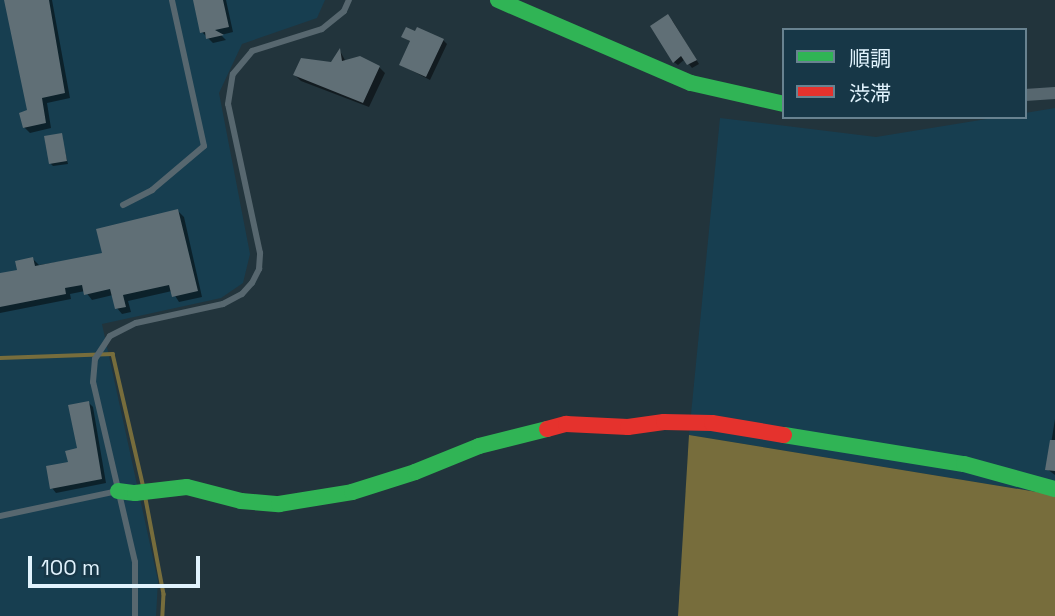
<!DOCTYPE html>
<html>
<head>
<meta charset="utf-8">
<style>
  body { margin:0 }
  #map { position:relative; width:1055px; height:616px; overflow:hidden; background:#22343c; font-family:"Space Grotesk","Noto Sans JP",sans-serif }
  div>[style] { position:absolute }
  .built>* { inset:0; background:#173e50 }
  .water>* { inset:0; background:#776d3c }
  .shadow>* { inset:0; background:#0007 }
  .stream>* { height:3.5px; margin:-1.75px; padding:0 1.75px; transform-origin:1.75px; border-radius:1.75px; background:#776d3c }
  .building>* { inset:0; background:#606f76 }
  .lane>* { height:6px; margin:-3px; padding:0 3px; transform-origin:3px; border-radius:3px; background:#57676f }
  .street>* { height:12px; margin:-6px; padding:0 6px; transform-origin:6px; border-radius:6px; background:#57676f }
  .fast>* { height:16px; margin:-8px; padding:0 8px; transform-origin:8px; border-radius:8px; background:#30b455 }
  .jam>* { height:16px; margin:-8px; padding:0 8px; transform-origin:8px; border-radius:8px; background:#e5322d }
  span { translate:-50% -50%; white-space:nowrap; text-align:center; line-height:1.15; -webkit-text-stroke:7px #173747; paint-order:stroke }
  .legend { position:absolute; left:782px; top:28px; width:245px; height:91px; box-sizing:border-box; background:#173747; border:2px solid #688290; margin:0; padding:9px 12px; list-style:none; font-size:21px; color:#e1f3fd }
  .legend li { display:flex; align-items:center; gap:14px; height:35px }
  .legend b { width:35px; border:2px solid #688290 }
  .scale { position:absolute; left:28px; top:556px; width:172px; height:32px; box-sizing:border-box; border:4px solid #e1f3fd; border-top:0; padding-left:9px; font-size:21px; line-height:24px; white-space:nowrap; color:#e1f3fd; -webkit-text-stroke:5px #173747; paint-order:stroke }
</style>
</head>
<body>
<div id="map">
  <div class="built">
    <i style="clip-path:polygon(0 0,325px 0,317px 18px,242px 44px,219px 93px,250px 254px,243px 283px,221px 298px,102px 324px,158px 581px,156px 616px,0 616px)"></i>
    <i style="clip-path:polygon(1055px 108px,1055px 495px,689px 435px,720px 118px,876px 137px,999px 117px,1025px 117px,1025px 113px)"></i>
  </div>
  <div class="water">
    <i style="clip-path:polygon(689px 435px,1055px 495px,1055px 616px,678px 616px)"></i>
  </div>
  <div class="shadow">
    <i style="clip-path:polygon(6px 0,52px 0,70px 98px,47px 103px,51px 128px,30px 133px,24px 127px,29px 111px)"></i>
    <i style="clip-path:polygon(195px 0,226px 0,233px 32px,221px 35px,226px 40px,213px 43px,202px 32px)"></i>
    <i style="clip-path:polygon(672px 20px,699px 64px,692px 68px,685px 59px,678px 65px,674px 62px)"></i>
    <i style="clip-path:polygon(403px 37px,443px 40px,447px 44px,430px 80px,401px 65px,411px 42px)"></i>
    <i style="clip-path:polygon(340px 51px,346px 62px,379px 67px,385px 73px,369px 107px,301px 81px,295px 75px,332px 64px)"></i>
    <i style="clip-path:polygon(61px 135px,68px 164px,53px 166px,51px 164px)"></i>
    <i style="clip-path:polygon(178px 211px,184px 217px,202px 297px,179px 302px,172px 291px,128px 301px,131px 312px,122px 314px,117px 308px,113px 295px,92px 300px,85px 291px,70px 294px,71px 299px,0 313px,0 275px,19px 271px,33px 259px,39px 265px,104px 255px)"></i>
    <i style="clip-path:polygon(89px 403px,93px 407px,106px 483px,56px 493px,52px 488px,79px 450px)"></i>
    <i style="clip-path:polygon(1055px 419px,1055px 475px,1047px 469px)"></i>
  </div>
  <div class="stream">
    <i style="left:0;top:358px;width:113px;rotate:-2deg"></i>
    <i style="left:113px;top:354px;width:138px;rotate:77deg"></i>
    <i style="left:146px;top:499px;width:97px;rotate:79.3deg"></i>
    <i style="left:164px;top:594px;width:22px;rotate:93deg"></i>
  </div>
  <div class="building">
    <i style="clip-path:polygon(4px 0,49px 0,65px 93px,42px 98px,46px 123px,23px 128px,19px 113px,27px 110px)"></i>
    <i style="clip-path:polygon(193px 0,223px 0,229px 27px,215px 30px,224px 35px,206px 39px,205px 32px,200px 33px)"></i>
    <i style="clip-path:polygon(668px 14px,697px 60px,687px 65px,681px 56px,673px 63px,650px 26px)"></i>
    <i style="clip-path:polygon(406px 27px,415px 31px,417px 27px,444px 39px,426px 77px,399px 65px,410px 41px,401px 37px)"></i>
    <i style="clip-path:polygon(340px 48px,342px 61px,360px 56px,380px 66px,363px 103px,293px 75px,301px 58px,331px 62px)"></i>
    <i style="clip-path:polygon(62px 133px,67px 161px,49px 164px,44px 136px)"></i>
    <i style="clip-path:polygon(178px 209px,198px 291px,172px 297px,169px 285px,123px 295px,126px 307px,115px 309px,110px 289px,84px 295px,82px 285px,65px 288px,66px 294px,0 307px,0 273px,17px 270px,15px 261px,33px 257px,35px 266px,102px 253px,96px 229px)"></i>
    <i style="clip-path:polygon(89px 401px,102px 479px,50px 489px,46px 466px,68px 462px,65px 451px,77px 448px,68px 405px)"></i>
    <i style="clip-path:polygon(1050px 440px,1055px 440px,1055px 471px,1045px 470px)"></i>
  </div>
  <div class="lane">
    <i style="left:123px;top:205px;width:33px;rotate:-27deg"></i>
    <i style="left:152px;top:190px;width:68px;rotate:-40.2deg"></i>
    <i style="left:204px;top:146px;width:149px;rotate:-102.4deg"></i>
    <i style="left:0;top:516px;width:121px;rotate:-12deg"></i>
    <i style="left:135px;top:616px;width:54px;rotate:-90deg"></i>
    <i style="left:135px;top:562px;width:185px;rotate:-103.1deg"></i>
    <i style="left:93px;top:382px;width:23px;rotate:-85deg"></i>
    <i style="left:95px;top:359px;width:27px;rotate:-57deg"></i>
    <i style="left:110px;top:336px;width:29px;rotate:-27deg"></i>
    <i style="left:136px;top:323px;width:89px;rotate:-12.3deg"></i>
    <i style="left:223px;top:304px;width:21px;rotate:-28deg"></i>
    <i style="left:242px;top:294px;width:15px;rotate:-48deg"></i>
    <i style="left:252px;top:283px;width:16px;rotate:-63deg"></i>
    <i style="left:259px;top:269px;width:16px;rotate:-86deg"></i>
    <i style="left:260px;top:253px;width:152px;rotate:-102.1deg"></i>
    <i style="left:228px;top:104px;width:30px;rotate:-81deg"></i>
    <i style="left:233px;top:74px;width:30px;rotate:-50deg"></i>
    <i style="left:252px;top:51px;width:73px;rotate:-17.4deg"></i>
    <i style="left:322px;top:29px;width:28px;rotate:-39deg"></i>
    <i style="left:344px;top:11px;width:12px;rotate:-66deg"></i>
  </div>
  <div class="street">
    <i style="left:1025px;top:95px;width:30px;rotate:-4deg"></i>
  </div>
  <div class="fast">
    <i style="left:498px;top:0;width:210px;rotate:23.3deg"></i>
    <i style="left:691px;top:83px;width:95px;rotate:12.7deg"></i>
    <i style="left:784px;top:435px;width:182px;rotate:9.2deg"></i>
    <i style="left:964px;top:464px;width:94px;rotate:15.4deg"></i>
    <i style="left:118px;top:491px;width:17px;rotate:7deg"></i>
    <i style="left:135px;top:493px;width:52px;rotate:-6.6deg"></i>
    <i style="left:187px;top:487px;width:56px;rotate:14.5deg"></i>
    <i style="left:241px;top:501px;width:38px;rotate:5deg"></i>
    <i style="left:279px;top:504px;width:74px;rotate:-9.3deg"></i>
    <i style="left:352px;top:492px;width:66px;rotate:-17.6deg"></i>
    <i style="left:415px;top:472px;width:69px;rotate:-22.1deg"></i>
    <i style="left:479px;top:446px;width:70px;rotate:-14deg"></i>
  </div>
  <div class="jam">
    <i style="left:547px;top:429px;width:20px;rotate:-15deg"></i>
    <i style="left:566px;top:424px;width:62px;rotate:2.8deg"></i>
    <i style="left:628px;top:427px;width:36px;rotate:-8deg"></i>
    <i style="left:664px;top:422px;width:48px;rotate:1.2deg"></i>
    <i style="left:712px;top:423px;width:73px;rotate:9.5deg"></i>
  </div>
  <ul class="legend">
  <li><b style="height:9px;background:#30b455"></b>順調</li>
  <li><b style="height:9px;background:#e5322d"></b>渋滞</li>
  </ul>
  <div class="scale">100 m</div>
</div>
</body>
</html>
